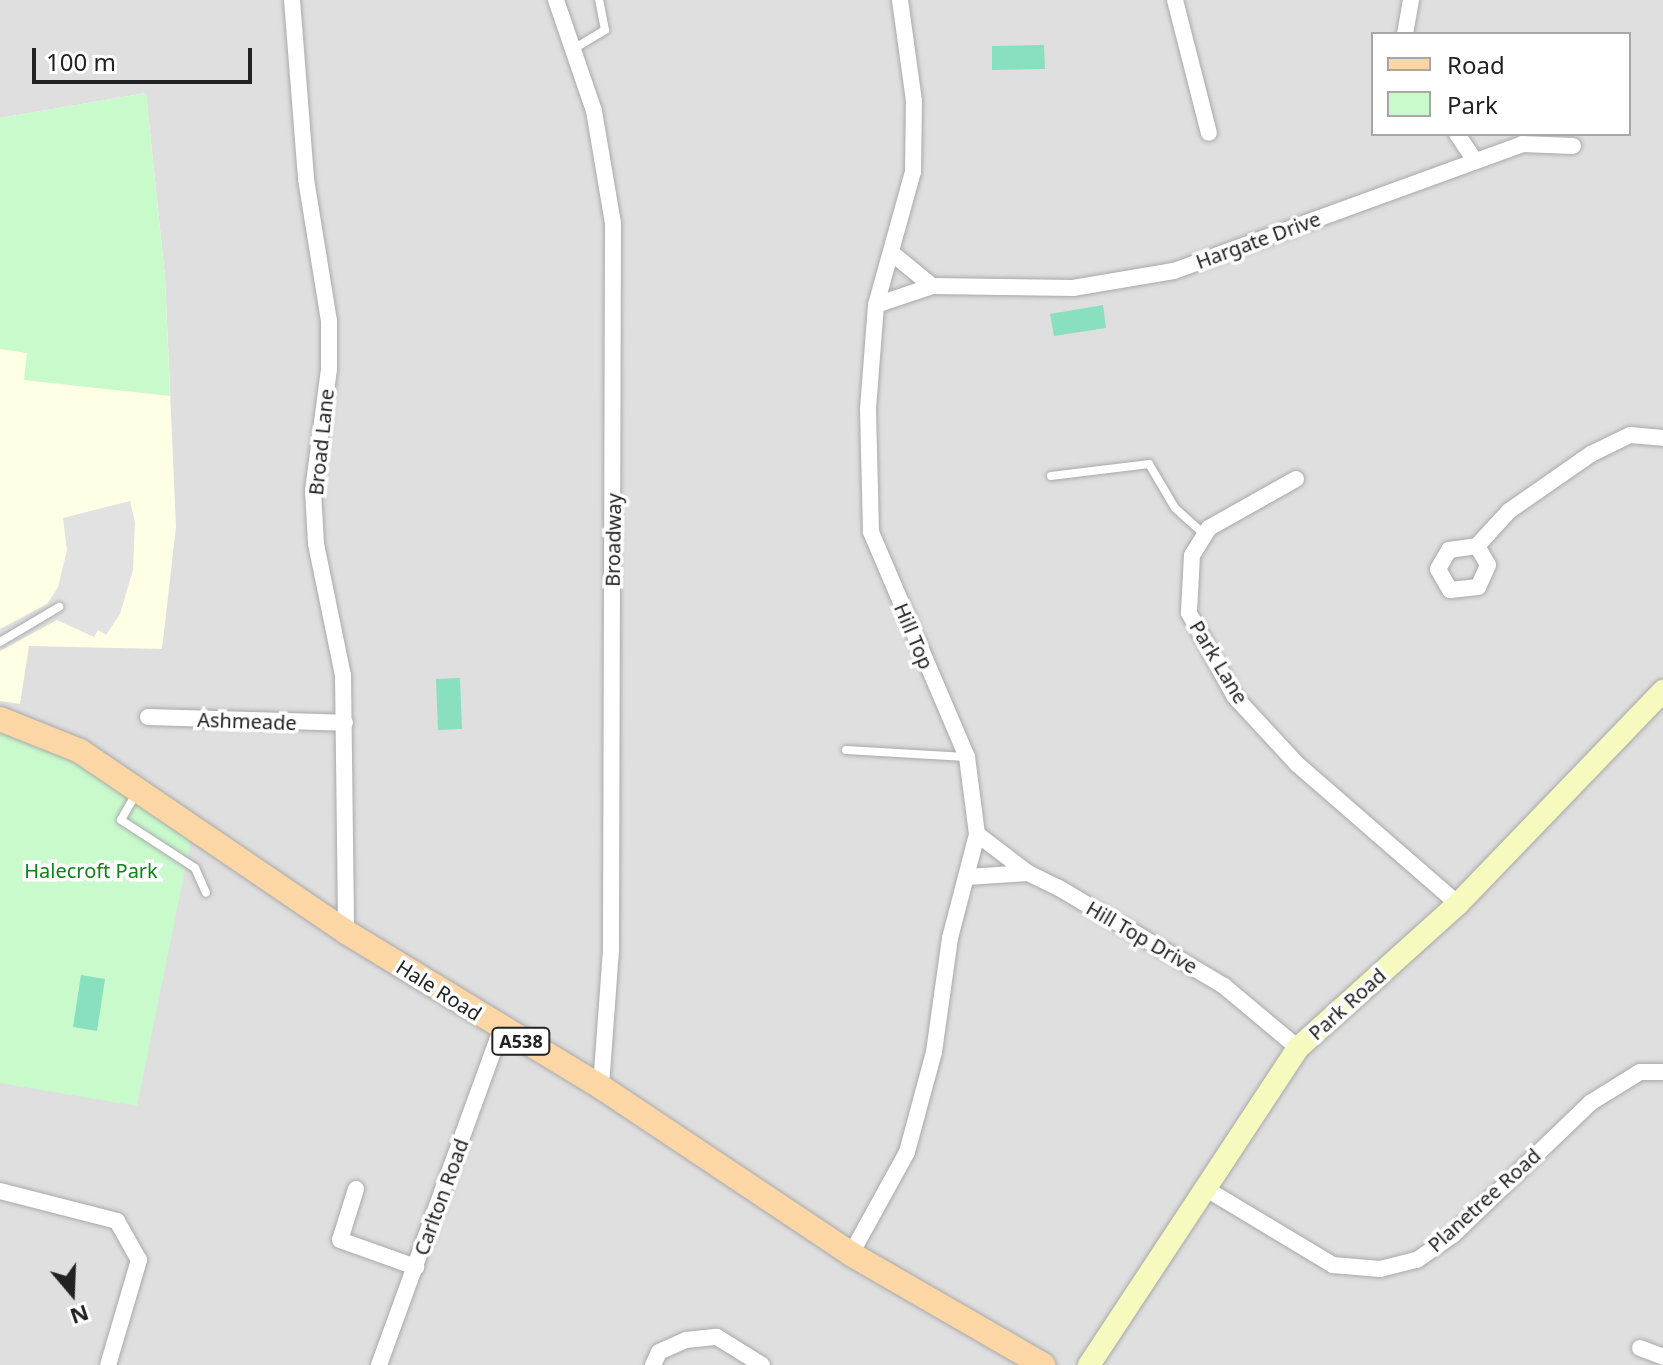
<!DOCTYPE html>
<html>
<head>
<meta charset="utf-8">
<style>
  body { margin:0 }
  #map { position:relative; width:1663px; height:1365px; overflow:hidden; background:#f2efe9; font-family:"Noto Sans",sans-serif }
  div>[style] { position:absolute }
  .residential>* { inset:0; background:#e0dfdf }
  .education>* { inset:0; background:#ffffe5 }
  .park>* { inset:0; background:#c8facc }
  .pitch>* { inset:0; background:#88e0be }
  .parking>* { inset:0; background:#e2e2e2 }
  .roads { filter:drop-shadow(0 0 2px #a9a9a9) drop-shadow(0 0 2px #a9a9a9) }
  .service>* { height:8px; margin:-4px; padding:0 4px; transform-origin:4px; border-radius:4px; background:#fff }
  .minor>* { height:16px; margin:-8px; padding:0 8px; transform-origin:8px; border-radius:8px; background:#fff }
  .secondary>* { height:22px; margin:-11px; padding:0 11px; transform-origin:11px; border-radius:11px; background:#f7fabf }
  .primary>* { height:24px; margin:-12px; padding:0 12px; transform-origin:12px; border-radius:12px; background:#fcd6a4 }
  span { translate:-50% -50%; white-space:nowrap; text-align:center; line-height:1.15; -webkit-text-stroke:7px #fff; paint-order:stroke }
  .shield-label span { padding:2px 6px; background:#fff; border:2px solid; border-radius:6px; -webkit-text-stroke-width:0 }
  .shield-label { font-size:18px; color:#222; font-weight:700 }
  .street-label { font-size:20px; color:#222 }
  .park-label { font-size:20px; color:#0c8416 }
  .legend { position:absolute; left:1371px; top:32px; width:260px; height:104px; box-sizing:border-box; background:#fff; border:2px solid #a7a7a7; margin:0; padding:10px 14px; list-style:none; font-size:24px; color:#222 }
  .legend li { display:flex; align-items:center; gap:16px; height:40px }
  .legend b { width:40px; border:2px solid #a7a7a7 }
  .north { position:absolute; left:32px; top:1253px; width:80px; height:80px; -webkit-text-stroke:6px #fff; paint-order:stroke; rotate:161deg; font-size:22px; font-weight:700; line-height:32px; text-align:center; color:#222 }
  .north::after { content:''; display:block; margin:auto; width:28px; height:36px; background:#222; clip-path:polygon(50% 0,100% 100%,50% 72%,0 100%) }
  .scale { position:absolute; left:32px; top:48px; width:220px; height:36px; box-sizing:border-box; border:4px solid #222; border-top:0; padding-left:10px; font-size:24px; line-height:28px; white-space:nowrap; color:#222; -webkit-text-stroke:6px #fff; paint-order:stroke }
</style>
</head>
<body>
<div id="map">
  <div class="residential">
    <i style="clip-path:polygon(evenodd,0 0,1663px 0,1663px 1365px,0 1365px,0 0,1373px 34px,1629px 34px,1629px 134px,1373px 134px,1373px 34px)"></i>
  </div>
  <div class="education">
    <i style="clip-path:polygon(146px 93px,165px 277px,176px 527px,162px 649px,29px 646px,20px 704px,0 701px,0 118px)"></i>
  </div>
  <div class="park">
    <i style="clip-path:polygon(146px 93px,165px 277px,170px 396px,24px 380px,27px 353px,0 349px,0 118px)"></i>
    <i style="clip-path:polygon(0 719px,194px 826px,137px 1106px,0 1083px)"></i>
  </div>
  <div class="pitch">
    <i style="clip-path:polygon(1044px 45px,1045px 69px,992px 70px,992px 46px)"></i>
    <i style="clip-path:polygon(1103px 305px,1106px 328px,1054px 336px,1050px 314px)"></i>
    <i style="clip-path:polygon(460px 678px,462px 729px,438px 730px,436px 679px)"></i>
    <i style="clip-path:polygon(81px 975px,105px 979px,97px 1031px,73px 1027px)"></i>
  </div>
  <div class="parking">
    <i style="clip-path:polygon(130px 501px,135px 522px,133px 570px,120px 614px,106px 635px,98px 630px,94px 637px,57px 620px,0 651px,0 629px,47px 604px,58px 587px,67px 550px,63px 518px)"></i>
  </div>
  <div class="roads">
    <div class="service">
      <i style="left:575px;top:48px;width:35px;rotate:-31deg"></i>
      <i style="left:605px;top:30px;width:31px;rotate:-101deg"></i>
      <i style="left:1051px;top:476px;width:99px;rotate:-7deg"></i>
      <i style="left:1149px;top:464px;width:51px;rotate:59.4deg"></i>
      <i style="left:1175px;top:508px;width:40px;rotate:42deg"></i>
      <i style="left:0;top:642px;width:69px;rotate:-30.7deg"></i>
      <i style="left:846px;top:750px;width:120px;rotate:3.3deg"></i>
      <i style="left:137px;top:792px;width:32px;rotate:120deg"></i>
      <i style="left:121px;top:820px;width:88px;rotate:33deg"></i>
      <i style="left:195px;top:868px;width:27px;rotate:66deg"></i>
    </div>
    <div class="minor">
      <i style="left:292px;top:0;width:180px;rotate:85.5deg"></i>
      <i style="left:306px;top:179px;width:144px;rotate:80.8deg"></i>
      <i style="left:329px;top:321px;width:48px;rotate:90deg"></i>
      <i style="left:329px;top:369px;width:122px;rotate:97.5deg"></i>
      <i style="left:313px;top:490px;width:54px;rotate:86.8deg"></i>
      <i style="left:316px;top:544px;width:134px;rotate:78.4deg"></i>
      <i style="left:343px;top:675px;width:257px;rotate:89.3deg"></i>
      <i style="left:556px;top:0;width:117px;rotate:71.1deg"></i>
      <i style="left:594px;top:111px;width:114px;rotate:80.4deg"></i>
      <i style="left:613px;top:223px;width:727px;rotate:90.16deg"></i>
      <i style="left:611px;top:950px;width:137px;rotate:94.2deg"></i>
      <i style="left:1175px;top:0;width:137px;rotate:75.7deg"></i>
      <i style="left:1405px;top:34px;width:35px;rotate:-80deg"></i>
      <i style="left:1457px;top:134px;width:32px;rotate:56deg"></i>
      <i style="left:893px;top:254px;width:50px;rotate:39.4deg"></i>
      <i style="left:876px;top:305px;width:59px;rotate:-18.7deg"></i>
      <i style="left:932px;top:286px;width:141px;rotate:0.8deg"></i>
      <i style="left:1073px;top:288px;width:102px;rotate:-9.6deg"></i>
      <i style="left:1174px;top:271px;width:370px;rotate:-20deg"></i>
      <i style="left:1522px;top:144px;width:51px;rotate:2.2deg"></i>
      <i style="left:1296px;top:479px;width:100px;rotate:150.6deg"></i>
      <i style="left:1209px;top:528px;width:32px;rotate:122deg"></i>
      <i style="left:1192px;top:555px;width:58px;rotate:93deg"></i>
      <i style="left:1189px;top:613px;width:96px;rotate:61.3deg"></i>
      <i style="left:1235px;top:697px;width:91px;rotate:47.2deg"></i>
      <i style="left:1297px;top:764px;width:213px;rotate:41deg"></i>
      <i style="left:1477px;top:546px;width:22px;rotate:60deg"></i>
      <i style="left:1488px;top:565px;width:24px;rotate:114deg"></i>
      <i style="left:1478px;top:587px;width:28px;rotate:174deg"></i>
      <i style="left:1450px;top:590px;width:24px;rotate:-120deg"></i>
      <i style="left:1438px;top:569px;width:22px;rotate:-60deg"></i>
      <i style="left:1449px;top:550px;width:28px;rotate:-8deg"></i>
      <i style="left:1477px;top:546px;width:47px;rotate:-47.6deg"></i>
      <i style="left:1509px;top:511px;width:100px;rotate:-34.8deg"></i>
      <i style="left:1591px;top:454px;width:43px;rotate:-26deg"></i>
      <i style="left:1630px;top:435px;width:33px;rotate:5deg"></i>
      <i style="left:148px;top:717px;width:197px;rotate:1.7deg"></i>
      <i style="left:977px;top:834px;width:64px;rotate:37.4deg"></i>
      <i style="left:967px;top:877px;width:61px;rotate:-3.8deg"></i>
      <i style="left:1028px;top:873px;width:34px;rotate:26deg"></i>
      <i style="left:1059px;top:888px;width:192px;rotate:30.7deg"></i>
      <i style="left:1224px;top:986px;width:97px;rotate:40deg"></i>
      <i style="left:356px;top:1189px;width:53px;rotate:107.4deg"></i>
      <i style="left:340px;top:1240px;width:81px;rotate:19.6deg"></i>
      <i style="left:1208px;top:1190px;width:146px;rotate:31deg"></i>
      <i style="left:1333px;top:1265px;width:47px;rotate:4.9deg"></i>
      <i style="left:1380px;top:1269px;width:38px;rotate:-14deg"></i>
      <i style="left:1417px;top:1260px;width:45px;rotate:-35.1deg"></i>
      <i style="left:1454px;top:1234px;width:189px;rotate:-43.9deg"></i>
      <i style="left:1590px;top:1103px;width:59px;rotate:-31.8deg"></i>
      <i style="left:1640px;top:1072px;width:23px"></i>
      <i style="left:0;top:1191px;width:121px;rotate:14.4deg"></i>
      <i style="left:117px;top:1221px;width:45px;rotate:60.6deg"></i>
      <i style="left:139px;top:1260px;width:109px;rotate:106.4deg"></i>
      <i style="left:851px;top:1254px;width:116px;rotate:-61.2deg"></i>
      <i style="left:907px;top:1152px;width:104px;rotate:-74.9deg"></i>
      <i style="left:934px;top:1052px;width:115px;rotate:-82deg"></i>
      <i style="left:950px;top:938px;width:107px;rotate:-75.4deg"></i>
      <i style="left:977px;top:834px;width:78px;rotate:-97.4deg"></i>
      <i style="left:967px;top:757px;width:245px;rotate:-113.1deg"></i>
      <i style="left:871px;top:532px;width:123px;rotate:-91.4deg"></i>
      <i style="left:868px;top:409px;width:104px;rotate:-85.6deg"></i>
      <i style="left:876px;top:305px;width:138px;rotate:-74.5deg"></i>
      <i style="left:913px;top:172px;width:71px;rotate:-89.2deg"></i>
      <i style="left:914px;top:101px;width:102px;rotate:-97.9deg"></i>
      <i style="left:1640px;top:1348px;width:25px;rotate:21deg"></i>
      <i style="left:379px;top:1365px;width:357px;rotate:-70deg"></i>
      <i style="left:653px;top:1365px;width:14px;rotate:-65deg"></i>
      <i style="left:659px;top:1352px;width:30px;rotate:-24deg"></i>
      <i style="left:686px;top:1340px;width:31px;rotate:-6deg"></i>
      <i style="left:717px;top:1337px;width:53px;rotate:31.9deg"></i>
    </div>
    <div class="secondary">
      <i style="left:1089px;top:1365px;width:380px;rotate:-56.6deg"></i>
      <i style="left:1298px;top:1048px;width:215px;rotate:-42deg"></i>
      <i style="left:1458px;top:904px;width:296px;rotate:-46.1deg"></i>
    </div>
    <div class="primary">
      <i style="left:0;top:719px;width:86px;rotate:21.8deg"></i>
      <i style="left:80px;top:751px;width:322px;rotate:34.2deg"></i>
      <i style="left:346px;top:932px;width:298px;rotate:31.3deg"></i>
      <i style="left:601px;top:1087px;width:301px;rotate:33.7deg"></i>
      <i style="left:851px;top:1254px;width:222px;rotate:30deg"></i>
    </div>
  </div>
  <div class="shield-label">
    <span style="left:521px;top:1041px">A538</span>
  </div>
  <div class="street-label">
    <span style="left:1258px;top:240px;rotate:-20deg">Hargate Drive</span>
    <span style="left:321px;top:442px;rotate:-84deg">Broad Lane</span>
    <span style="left:613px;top:540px;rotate:-89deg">Broadway</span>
    <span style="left:914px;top:636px;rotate:67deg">Hill Top</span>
    <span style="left:1219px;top:662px;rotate:59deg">Park Lane</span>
    <span style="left:247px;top:721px;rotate:2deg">Ashmeade</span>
    <span style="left:1142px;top:937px;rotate:30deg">Hill Top Drive</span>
    <span style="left:439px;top:990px;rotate:32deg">Hale Road</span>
    <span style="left:1347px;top:1004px;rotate:-42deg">Park Road</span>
    <span style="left:441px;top:1197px;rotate:-70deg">Carlton Road</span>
    <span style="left:1484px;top:1200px;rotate:-42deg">Planetree Road</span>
  </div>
  <div class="park-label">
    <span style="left:91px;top:870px">Halecroft Park</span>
  </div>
  <ul class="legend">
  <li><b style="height:10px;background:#fcd6a4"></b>Road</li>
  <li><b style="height:22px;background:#c8facc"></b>Park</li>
  </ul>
  <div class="north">N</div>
  <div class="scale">100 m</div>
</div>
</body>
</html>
